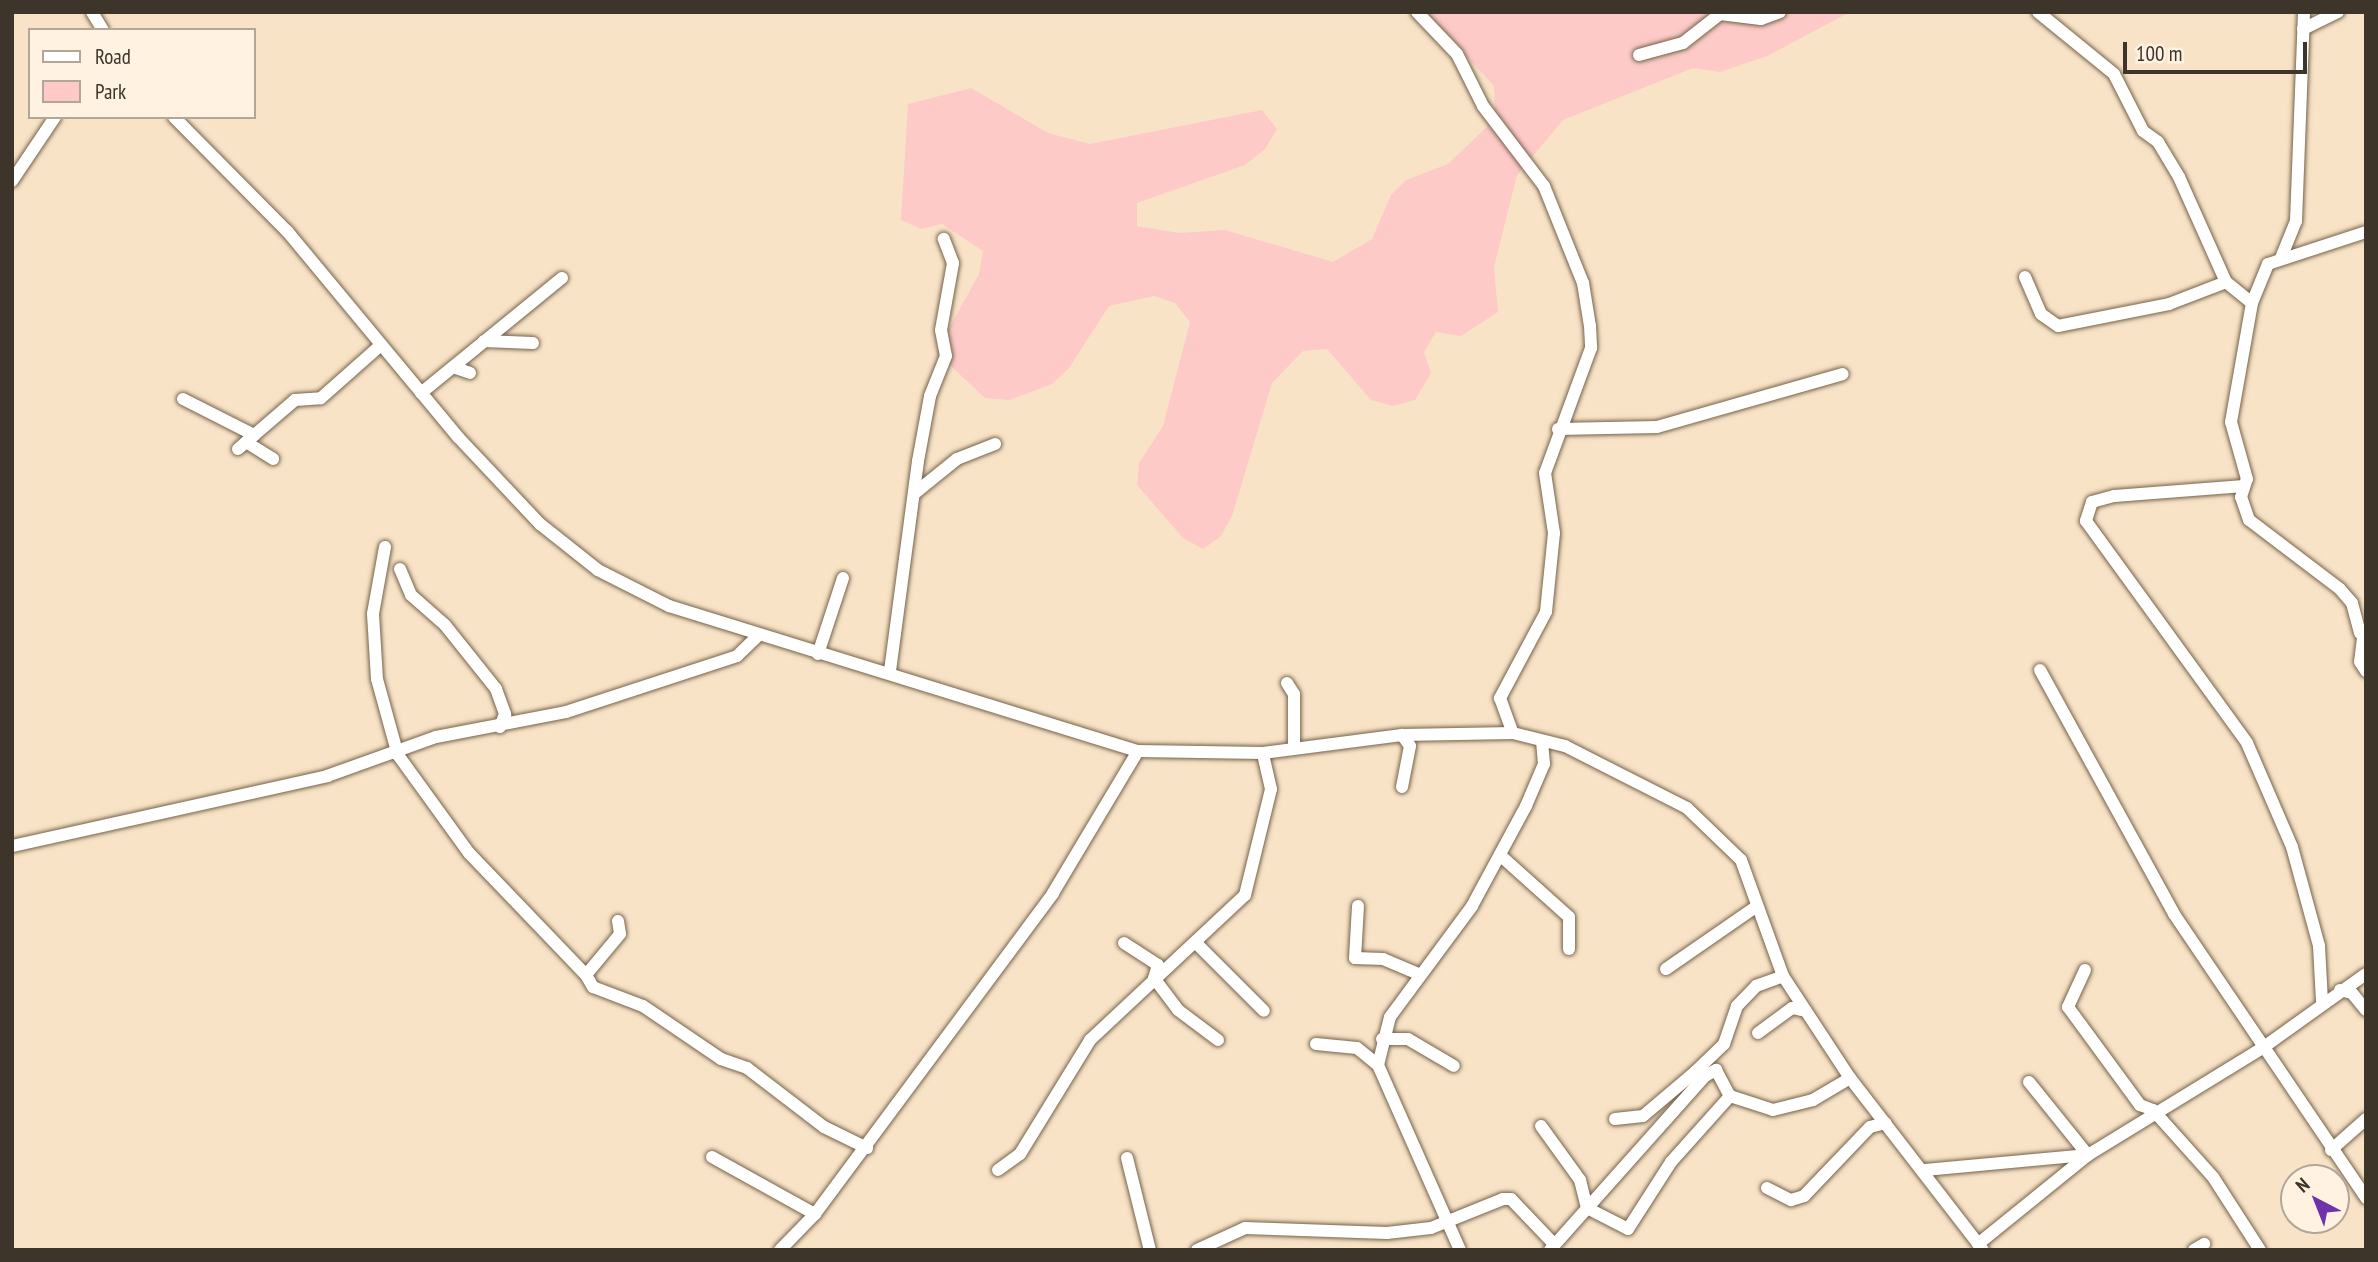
<!DOCTYPE html>
<html>
<head>
<meta charset="utf-8">
<style>
  body { margin:0 }
  #map { position:relative; width:2378px; height:1262px; overflow:hidden; background:#f9e3c7; font-family:"PT Sans Narrow",sans-serif }
  div>[style] { position:absolute }
  .green>* { inset:0; background:#fdcac7 }
  .roads { filter:drop-shadow(0 0 2px #75634a) drop-shadow(0 0 2px #75634a) }
  .street>* { height:12px; margin:-6px; padding:0 6px; transform-origin:6px; border-radius:6px; background:#fff }
  span { translate:-50% -50%; white-space:nowrap; text-align:center; line-height:1.15; -webkit-text-stroke:7px #fff2e1; paint-order:stroke }
  .frame { position:absolute; inset:0; border:14px solid #3d342a; pointer-events:none }
  .legend { position:absolute; left:28px; top:28px; width:228px; height:91px; box-sizing:border-box; background:#fff2e1; border:2px solid #b1a698; margin:0; padding:9px 12px; list-style:none; font-size:21px; color:#3d342a }
  .legend li { display:flex; align-items:center; gap:14px; height:35px }
  .legend b { width:35px; border:2px solid #b1a698 }
  .north { position:absolute; left:2280px; top:1164px; width:70px; height:70px; box-sizing:border-box; background:#fff2e1; border:2px solid #b1a698; border-radius:50%; rotate:318deg; font-size:19px; font-weight:700; line-height:28px; text-align:center; color:#3d342a }
  .north::after { content:''; display:block; margin:auto; width:24px; height:32px; background:#6f32a8; clip-path:polygon(50% 0,100% 100%,50% 72%,0 100%) }
  .scale { position:absolute; left:2123px; top:42px; width:184px; height:32px; box-sizing:border-box; border:4px solid #3d342a; border-top:0; padding-left:9px; font-size:21px; line-height:24px; white-space:nowrap; color:#3d342a; -webkit-text-stroke:5px #fff2e1; paint-order:stroke }
</style>
</head>
<body>
<div id="map">
  <div class="green">
    <i style="clip-path:polygon(1425px 12px,1850px 12px,1767px 56px,1720px 72px,1693px 68px,1563px 120px,1517px 175px,1494px 267px,1498px 312px,1461px 336px,1436px 332px,1424px 352px,1431px 373px,1415px 400px,1393px 406px,1371px 400px,1327px 349px,1303px 351px,1272px 383px,1232px 516px,1221px 536px,1203px 549px,1183px 538px,1137px 485px,1139px 463px,1163px 426px,1190px 322px,1175px 303px,1154px 296px,1109px 306px,1069px 368px,1052px 384px,1009px 400px,985px 398px,936px 352px,979px 274px,983px 251px,942px 224px,921px 229px,901px 220px,908px 104px,971px 88px,1048px 133px,1090px 144px,1262px 110px,1277px 129px,1265px 149px,1245px 165px,1137px 203px,1137px 226px,1179px 233px,1225px 230px,1333px 262px,1372px 239px,1391px 195px,1406px 180px,1448px 164px,1495px 119px,1494px 86px)"></i>
  </div>
  <div class="roads">
    <div class="street">
      <i style="left:92px;top:12px;width:21px;rotate:59deg"></i>
      <i style="left:1417px;top:12px;width:58px;rotate:46.4deg"></i>
      <i style="left:1457px;top:54px;width:58px;rotate:63.4deg"></i>
      <i style="left:1483px;top:106px;width:101px;rotate:52.7deg"></i>
      <i style="left:1544px;top:186px;width:105px;rotate:68.1deg"></i>
      <i style="left:1583px;top:283px;width:44px;rotate:80.8deg"></i>
      <i style="left:1590px;top:326px;width:22px;rotate:87deg"></i>
      <i style="left:1591px;top:348px;width:133px;rotate:110.2deg"></i>
      <i style="left:1545px;top:473px;width:61px;rotate:81.5deg"></i>
      <i style="left:1554px;top:533px;width:79px;rotate:95.8deg"></i>
      <i style="left:1546px;top:612px;width:98px;rotate:118.1deg"></i>
      <i style="left:1500px;top:698px;width:37px;rotate:70deg"></i>
      <i style="left:2038px;top:12px;width:98px;rotate:39.2deg"></i>
      <i style="left:2114px;top:74px;width:64px;rotate:63deg"></i>
      <i style="left:2143px;top:131px;width:19px;rotate:36deg"></i>
      <i style="left:2158px;top:142px;width:41px;rotate:59deg"></i>
      <i style="left:2179px;top:177px;width:115px;rotate:65.9deg"></i>
      <i style="left:2226px;top:282px;width:33px;rotate:39deg"></i>
      <i style="left:2303px;top:29px;width:39px;rotate:-26deg"></i>
      <i style="left:1639px;top:55px;width:46px;rotate:-15.3deg"></i>
      <i style="left:1683px;top:43px;width:47px;rotate:-38.1deg"></i>
      <i style="left:1720px;top:14px;width:41px;rotate:7deg"></i>
      <i style="left:1761px;top:19px;width:20px;rotate:-20deg"></i>
      <i style="left:174px;top:117px;width:161px;rotate:45.3deg"></i>
      <i style="left:287px;top:231px;width:268px;rotate:50.3deg"></i>
      <i style="left:458px;top:437px;width:120px;rotate:46.7deg"></i>
      <i style="left:540px;top:524px;width:74px;rotate:38.4deg"></i>
      <i style="left:598px;top:570px;width:80px;rotate:26.9deg"></i>
      <i style="left:669px;top:606px;width:491px;rotate:17.2deg"></i>
      <i style="left:1138px;top:751px;width:125px;rotate:0.9deg"></i>
      <i style="left:1263px;top:753px;width:140px;rotate:-7.4deg"></i>
      <i style="left:1402px;top:735px;width:111px;rotate:-1deg"></i>
      <i style="left:1513px;top:733px;width:54px;rotate:14deg"></i>
      <i style="left:1565px;top:746px;width:137px;rotate:26.9deg"></i>
      <i style="left:1687px;top:808px;width:75px;rotate:43.9deg"></i>
      <i style="left:1741px;top:860px;width:123px;rotate:70.1deg"></i>
      <i style="left:1783px;top:976px;width:122px;rotate:56.7deg"></i>
      <i style="left:1850px;top:1078px;width:217px;rotate:52.3deg"></i>
      <i style="left:12px;top:181px;width:77px;rotate:-56.1deg"></i>
      <i style="left:2281px;top:258px;width:40px;rotate:-68deg"></i>
      <i style="left:2296px;top:221px;width:209px;rotate:-87.8deg"></i>
      <i style="left:2025px;top:277px;width:40px;rotate:66.6deg"></i>
      <i style="left:2041px;top:314px;width:21px;rotate:35deg"></i>
      <i style="left:2058px;top:326px;width:113px;rotate:-11.2deg"></i>
      <i style="left:2169px;top:304px;width:61px;rotate:-21.1deg"></i>
      <i style="left:484px;top:341px;width:49px;rotate:2.3deg"></i>
      <i style="left:453px;top:367px;width:18px;rotate:19deg"></i>
      <i style="left:421px;top:393px;width:182px;rotate:-39.2deg"></i>
      <i style="left:183px;top:399px;width:80px;rotate:26.9deg"></i>
      <i style="left:1558px;top:429px;width:99px;rotate:-1.2deg"></i>
      <i style="left:1657px;top:427px;width:193px;rotate:-15.9deg"></i>
      <i style="left:246px;top:442px;width:32px;rotate:32deg"></i>
      <i style="left:238px;top:449px;width:75px;rotate:-40.7deg"></i>
      <i style="left:295px;top:400px;width:26px;rotate:-4deg"></i>
      <i style="left:321px;top:398px;width:80px;rotate:-41.5deg"></i>
      <i style="left:2244px;top:486px;width:130px;rotate:175.6deg"></i>
      <i style="left:2114px;top:496px;width:23px;rotate:165deg"></i>
      <i style="left:2092px;top:502px;width:20px;rotate:108deg"></i>
      <i style="left:2086px;top:521px;width:274px;rotate:54deg"></i>
      <i style="left:2247px;top:743px;width:113px;rotate:66.6deg"></i>
      <i style="left:2292px;top:847px;width:103px;rotate:74.7deg"></i>
      <i style="left:2319px;top:946px;width:55px;rotate:86.9deg"></i>
      <i style="left:915px;top:493px;width:54px;rotate:-39deg"></i>
      <i style="left:957px;top:459px;width:41px;rotate:-21.5deg"></i>
      <i style="left:385px;top:547px;width:68px;rotate:100.2deg"></i>
      <i style="left:373px;top:614px;width:65px;rotate:86.5deg"></i>
      <i style="left:377px;top:679px;width:79px;rotate:74.6deg"></i>
      <i style="left:398px;top:755px;width:121px;rotate:54.1deg"></i>
      <i style="left:469px;top:853px;width:169px;rotate:46.2deg"></i>
      <i style="left:400px;top:569px;width:28px;rotate:67deg"></i>
      <i style="left:411px;top:595px;width:45px;rotate:41.4deg"></i>
      <i style="left:445px;top:625px;width:82px;rotate:51.4deg"></i>
      <i style="left:496px;top:689px;width:27px;rotate:70deg"></i>
      <i style="left:505px;top:714px;width:14px;rotate:111deg"></i>
      <i style="left:2364px;top:630px;width:32px;rotate:97deg"></i>
      <i style="left:2360px;top:662px;width:11px;rotate:56deg"></i>
      <i style="left:2360px;top:633px;width:31px;rotate:-105deg"></i>
      <i style="left:2352px;top:603px;width:18px;rotate:-131deg"></i>
      <i style="left:2340px;top:589px;width:114px;rotate:-142.8deg"></i>
      <i style="left:2249px;top:520px;width:24px;rotate:-109deg"></i>
      <i style="left:2241px;top:497px;width:19px;rotate:-72deg"></i>
      <i style="left:2247px;top:479px;width:59px;rotate:-105.7deg"></i>
      <i style="left:2231px;top:422px;width:121px;rotate:-80deg"></i>
      <i style="left:2252px;top:303px;width:42px;rotate:-67.7deg"></i>
      <i style="left:2268px;top:264px;width:103px;rotate:-18.1deg"></i>
      <i style="left:818px;top:654px;width:80px;rotate:-71.8deg"></i>
      <i style="left:2040px;top:670px;width:278px;rotate:61.2deg"></i>
      <i style="left:2174px;top:914px;width:343px;rotate:55.9deg"></i>
      <i style="left:890px;top:671px;width:212px;rotate:-82.4deg"></i>
      <i style="left:918px;top:461px;width:66px;rotate:-79.5deg"></i>
      <i style="left:930px;top:396px;width:43px;rotate:-68.2deg"></i>
      <i style="left:946px;top:356px;width:26px;rotate:-101deg"></i>
      <i style="left:941px;top:330px;width:68px;rotate:-79.8deg"></i>
      <i style="left:953px;top:263px;width:26px;rotate:-111deg"></i>
      <i style="left:1287px;top:683px;width:13px;rotate:58deg"></i>
      <i style="left:1294px;top:694px;width:53px;rotate:90deg"></i>
      <i style="left:1402px;top:787px;width:42px;rotate:-79deg"></i>
      <i style="left:1410px;top:746px;width:14px;rotate:-126deg"></i>
      <i style="left:12px;top:846px;width:323px;rotate:-12.5deg"></i>
      <i style="left:327px;top:776px;width:116px;rotate:-19.7deg"></i>
      <i style="left:436px;top:737px;width:132px;rotate:-10.9deg"></i>
      <i style="left:566px;top:712px;width:180px;rotate:-18.1deg"></i>
      <i style="left:737px;top:656px;width:30px;rotate:-44deg"></i>
      <i style="left:1501px;top:856px;width:91px;rotate:41.9deg"></i>
      <i style="left:1569px;top:917px;width:32px;rotate:90deg"></i>
      <i style="left:1358px;top:906px;width:52px;rotate:93.3deg"></i>
      <i style="left:1355px;top:958px;width:28px;rotate:2deg"></i>
      <i style="left:1383px;top:959px;width:36px;rotate:23deg"></i>
      <i style="left:618px;top:921px;width:13px;rotate:81deg"></i>
      <i style="left:620px;top:934px;width:53px;rotate:129.7deg"></i>
      <i style="left:586px;top:975px;width:14px;rotate:60deg"></i>
      <i style="left:593px;top:987px;width:53px;rotate:20.8deg"></i>
      <i style="left:643px;top:1006px;width:94px;rotate:34.2deg"></i>
      <i style="left:721px;top:1059px;width:28px;rotate:19deg"></i>
      <i style="left:747px;top:1068px;width:97px;rotate:37.5deg"></i>
      <i style="left:824px;top:1127px;width:48px;rotate:26deg"></i>
      <i style="left:1124px;top:943px;width:40px;rotate:32.9deg"></i>
      <i style="left:1158px;top:965px;width:14px;rotate:107deg"></i>
      <i style="left:1154px;top:978px;width:40px;rotate:53deg"></i>
      <i style="left:1178px;top:1010px;width:50px;rotate:36.9deg"></i>
      <i style="left:1198px;top:945px;width:93px;rotate:45deg"></i>
      <i style="left:1666px;top:969px;width:111px;rotate:-34.7deg"></i>
      <i style="left:2085px;top:970px;width:41px;rotate:114.7deg"></i>
      <i style="left:2068px;top:1007px;width:122px;rotate:53.7deg"></i>
      <i style="left:2140px;top:1105px;width:14px;rotate:21deg"></i>
      <i style="left:2153px;top:1110px;width:90px;rotate:48.2deg"></i>
      <i style="left:2213px;top:1177px;width:87px;rotate:57.2deg"></i>
      <i style="left:2340px;top:990px;width:12px;rotate:14deg"></i>
      <i style="left:2352px;top:993px;width:22px;rotate:51deg"></i>
      <i style="left:1758px;top:1033px;width:42px;rotate:-36.3deg"></i>
      <i style="left:1792px;top:1008px;width:14px;rotate:12deg"></i>
      <i style="left:1382px;top:1039px;width:26px"></i>
      <i style="left:1408px;top:1039px;width:53px;rotate:30.4deg"></i>
      <i style="left:1316px;top:1044px;width:41px;rotate:5.6deg"></i>
      <i style="left:1357px;top:1048px;width:27px;rotate:39deg"></i>
      <i style="left:2029px;top:1082px;width:94px;rotate:51.1deg"></i>
      <i style="left:1615px;top:1119px;width:28px;rotate:-6deg"></i>
      <i style="left:1643px;top:1116px;width:68px;rotate:-40.2deg"></i>
      <i style="left:1695px;top:1072px;width:40px;rotate:-44deg"></i>
      <i style="left:1724px;top:1044px;width:40px;rotate:-71.1deg"></i>
      <i style="left:1737px;top:1006px;width:28px;rotate:-46deg"></i>
      <i style="left:1756px;top:986px;width:29px;rotate:-20deg"></i>
      <i style="left:1541px;top:1126px;width:67px;rotate:54.2deg"></i>
      <i style="left:1580px;top:1180px;width:29px;rotate:76deg"></i>
      <i style="left:1587px;top:1208px;width:46px;rotate:27.1deg"></i>
      <i style="left:1628px;top:1229px;width:80px;rotate:-57.3deg"></i>
      <i style="left:1671px;top:1162px;width:89px;rotate:-48.2deg"></i>
      <i style="left:2331px;top:1150px;width:47px;rotate:-41.5deg"></i>
      <i style="left:712px;top:1157px;width:118px;rotate:29deg"></i>
      <i style="left:815px;top:1214px;width:400px;rotate:-53.4deg"></i>
      <i style="left:1053px;top:893px;width:165px;rotate:-59.1deg"></i>
      <i style="left:1127px;top:1158px;width:95px;rotate:76deg"></i>
      <i style="left:998px;top:1170px;width:27px;rotate:-36deg"></i>
      <i style="left:1020px;top:1154px;width:134px;rotate:-58.4deg"></i>
      <i style="left:1090px;top:1040px;width:212px;rotate:-43.1deg"></i>
      <i style="left:1245px;top:895px;width:109px;rotate:-76.2deg"></i>
      <i style="left:1271px;top:789px;width:37px;rotate:-103deg"></i>
      <i style="left:1925px;top:1170px;width:164px;rotate:-5.3deg"></i>
      <i style="left:1767px;top:1188px;width:27px;rotate:27deg"></i>
      <i style="left:1791px;top:1200px;width:14px;rotate:-17deg"></i>
      <i style="left:1804px;top:1196px;width:95px;rotate:-46.3deg"></i>
      <i style="left:1870px;top:1127px;width:16px;rotate:-15deg"></i>
      <i style="left:1978px;top:1244px;width:141px;rotate:-39deg"></i>
      <i style="left:2088px;top:1155px;width:206px;rotate:-31.5deg"></i>
      <i style="left:2264px;top:1047px;width:125px;rotate:-35.6deg"></i>
      <i style="left:780px;top:1250px;width:50px;rotate:-45.8deg"></i>
      <i style="left:1197px;top:1250px;width:53px;rotate:-24.6deg"></i>
      <i style="left:1245px;top:1228px;width:142px;rotate:2deg"></i>
      <i style="left:1387px;top:1233px;width:44px;rotate:-6.5deg"></i>
      <i style="left:1431px;top:1228px;width:78px;rotate:-21.9deg"></i>
      <i style="left:1503px;top:1199px;width:8px"></i>
      <i style="left:1511px;top:1199px;width:62px;rotate:46.3deg"></i>
      <i style="left:1460px;top:1250px;width:202px;rotate:-113.9deg"></i>
      <i style="left:1378px;top:1065px;width:49px;rotate:-76deg"></i>
      <i style="left:1390px;top:1017px;width:138px;rotate:-53.5deg"></i>
      <i style="left:1472px;top:906px;width:114px;rotate:-61.6deg"></i>
      <i style="left:1526px;top:806px;width:46px;rotate:-66.8deg"></i>
      <i style="left:1544px;top:764px;width:23px;rotate:-95deg"></i>
      <i style="left:1550px;top:1250px;width:233px;rotate:-48.3deg"></i>
      <i style="left:1705px;top:1076px;width:13px;rotate:-29deg"></i>
      <i style="left:1716px;top:1070px;width:30px;rotate:62deg"></i>
      <i style="left:1730px;top:1096px;width:45px;rotate:18deg"></i>
      <i style="left:1773px;top:1110px;width:41px;rotate:-14deg"></i>
      <i style="left:1813px;top:1100px;width:43px;rotate:-30.7deg"></i>
      <i style="left:2194px;top:1250px;width:12px;rotate:-31deg"></i>
    </div>
  </div>
  <div class="frame"></div>
  <ul class="legend">
  <li><b style="height:9px;background:#fff"></b>Road</li>
  <li><b style="height:19px;background:#fdcac7"></b>Park</li>
  </ul>
  <div class="north">N</div>
  <div class="scale">100 m</div>
</div>
</body>
</html>
